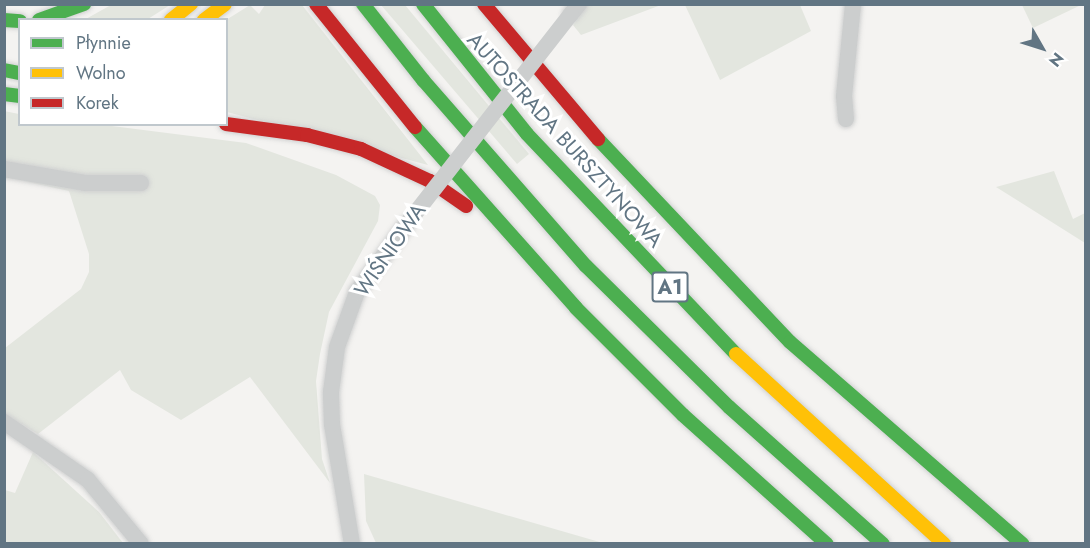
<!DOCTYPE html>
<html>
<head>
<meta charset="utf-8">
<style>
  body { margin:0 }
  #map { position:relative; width:1090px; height:548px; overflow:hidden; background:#f4f3f1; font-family:Jost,sans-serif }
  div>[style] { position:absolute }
  .green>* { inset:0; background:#e3e6df }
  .roads { filter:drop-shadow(0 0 2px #d0d1d1) drop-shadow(0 0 2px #d0d1d1) }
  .street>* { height:16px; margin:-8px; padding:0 8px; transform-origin:8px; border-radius:8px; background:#cccece }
  .fast>* { height:14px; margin:-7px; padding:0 7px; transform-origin:7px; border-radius:7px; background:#4caf50 }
  .slow>* { height:14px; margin:-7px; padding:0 7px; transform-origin:7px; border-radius:7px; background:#ffc107 }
  .jam>* { height:14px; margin:-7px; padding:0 7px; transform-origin:7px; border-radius:7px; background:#c62828 }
  .street-bridge>* { height:16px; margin:-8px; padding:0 8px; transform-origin:8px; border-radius:8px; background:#cccece }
  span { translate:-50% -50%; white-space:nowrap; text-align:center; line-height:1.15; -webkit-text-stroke:6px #fff; paint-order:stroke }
  .shield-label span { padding:2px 4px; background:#fff; border:2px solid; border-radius:4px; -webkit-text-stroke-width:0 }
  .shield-label { font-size:20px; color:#617583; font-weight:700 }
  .street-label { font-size:21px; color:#617583 }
  .frame { position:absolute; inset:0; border:6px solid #617583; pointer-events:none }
  .legend { position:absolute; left:18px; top:18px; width:210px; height:108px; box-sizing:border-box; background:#fff; border:2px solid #c0c8cd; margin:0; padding:8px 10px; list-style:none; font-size:18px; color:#617583 }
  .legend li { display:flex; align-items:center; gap:12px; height:30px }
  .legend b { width:30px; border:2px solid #c0c8cd }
  .north { position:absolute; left:1012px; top:18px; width:60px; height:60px; -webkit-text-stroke:4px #fff; paint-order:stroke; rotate:129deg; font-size:16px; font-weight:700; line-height:24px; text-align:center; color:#617583 }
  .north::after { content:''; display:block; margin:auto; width:21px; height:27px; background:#617583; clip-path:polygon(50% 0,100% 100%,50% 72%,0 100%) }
</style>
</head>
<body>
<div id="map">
  <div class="green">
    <i style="clip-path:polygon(111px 5px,170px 5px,148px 19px,84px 20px)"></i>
    <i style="clip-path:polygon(250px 5px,259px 14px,265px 5px,302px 5px,428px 165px,227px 112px,226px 20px)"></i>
    <i style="clip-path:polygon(381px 5px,405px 5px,529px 154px,517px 164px)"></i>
    <i style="clip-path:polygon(588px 5px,661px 5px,581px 35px,573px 25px)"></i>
    <i style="clip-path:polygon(685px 5px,800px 5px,811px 31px,720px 80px)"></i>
    <i style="clip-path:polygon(1022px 5px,1081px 5px,1033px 28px)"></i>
    <i style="clip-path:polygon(4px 111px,19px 114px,20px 124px,104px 125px,246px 143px,336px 175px,375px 196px,380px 205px,378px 221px,329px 312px,320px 354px,316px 381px,322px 459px,330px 483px,250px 377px,181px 420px,131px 390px,120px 370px,38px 434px,5px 414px,5px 348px,81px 289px,89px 272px,89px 254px,69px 191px,5px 177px)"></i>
    <i style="clip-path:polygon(1054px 171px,1073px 219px,1085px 213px,1085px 243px,996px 187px)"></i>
    <i style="clip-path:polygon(33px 452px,99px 512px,123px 543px,5px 544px,5px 490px,15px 493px)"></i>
    <i style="clip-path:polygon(364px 474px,603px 543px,376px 543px,366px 521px)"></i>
  </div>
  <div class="roads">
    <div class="street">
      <i style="left:571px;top:14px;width:13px;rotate:-51deg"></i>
      <i style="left:846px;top:119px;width:23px;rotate:-95deg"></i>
      <i style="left:844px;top:96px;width:92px;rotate:-84.4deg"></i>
      <i style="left:4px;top:169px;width:82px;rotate:9.8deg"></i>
      <i style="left:85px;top:183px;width:56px"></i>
      <i style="left:4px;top:422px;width:102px;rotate:34.6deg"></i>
      <i style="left:88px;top:480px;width:83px;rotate:50.4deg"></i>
      <i style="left:352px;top:544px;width:122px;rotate:-99.5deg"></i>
      <i style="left:332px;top:424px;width:32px;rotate:-92deg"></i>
      <i style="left:331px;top:392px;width:45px;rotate:-82.4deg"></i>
      <i style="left:337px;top:347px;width:59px;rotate:-70deg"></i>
      <i style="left:357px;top:292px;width:83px;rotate:-53.8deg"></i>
    </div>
    <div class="fast">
      <i style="left:363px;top:4px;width:97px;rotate:51.7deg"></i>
      <i style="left:423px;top:80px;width:247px;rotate:48.8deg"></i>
      <i style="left:586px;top:266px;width:201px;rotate:44.6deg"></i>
      <i style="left:729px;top:407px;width:206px;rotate:41.7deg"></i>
      <i style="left:423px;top:4px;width:166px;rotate:51.3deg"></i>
      <i style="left:527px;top:134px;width:303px;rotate:46.5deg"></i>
      <i style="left:4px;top:20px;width:16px;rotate:4deg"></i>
      <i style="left:39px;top:20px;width:48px;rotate:-19.6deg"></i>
      <i style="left:4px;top:70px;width:16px;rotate:11deg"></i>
      <i style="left:4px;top:94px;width:16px;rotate:7deg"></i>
      <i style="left:415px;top:127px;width:242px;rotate:48.3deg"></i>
      <i style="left:576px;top:308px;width:151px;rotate:45deg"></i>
      <i style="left:683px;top:415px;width:193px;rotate:41.9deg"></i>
      <i style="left:598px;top:139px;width:279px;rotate:46.6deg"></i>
      <i style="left:790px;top:342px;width:308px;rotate:41deg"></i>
    </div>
    <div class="slow">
      <i style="left:171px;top:20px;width:26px;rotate:-39deg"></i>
      <i style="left:204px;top:20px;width:26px;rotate:-37deg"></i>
      <i style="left:736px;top:354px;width:282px;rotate:42.4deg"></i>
    </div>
    <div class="jam">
      <i style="left:316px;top:4px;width:158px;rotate:51.2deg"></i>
      <i style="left:484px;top:4px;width:177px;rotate:49.8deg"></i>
      <i style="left:226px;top:124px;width:82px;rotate:7.7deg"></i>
      <i style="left:307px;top:135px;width:56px;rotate:14.5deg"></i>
      <i style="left:361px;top:149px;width:76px;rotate:24.9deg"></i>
      <i style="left:430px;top:181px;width:44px;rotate:34.8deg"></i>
    </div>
  </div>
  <div class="street-bridge">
    <i style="left:406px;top:225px;width:268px;rotate:-52deg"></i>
  </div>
  <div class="shield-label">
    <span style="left:670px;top:287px">A1</span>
  </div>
  <div class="street-label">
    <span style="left:565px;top:140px;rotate:48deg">AUTOSTRADA BURSZTYNOWA</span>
    <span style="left:390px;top:250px;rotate:-55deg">WIŚNIOWA</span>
  </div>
  <div class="frame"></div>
  <ul class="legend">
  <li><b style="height:8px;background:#4caf50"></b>Płynnie</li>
  <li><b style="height:8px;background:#ffc107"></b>Wolno</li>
  <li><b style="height:8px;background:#c62828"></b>Korek</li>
  </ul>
  <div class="north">N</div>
</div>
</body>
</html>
